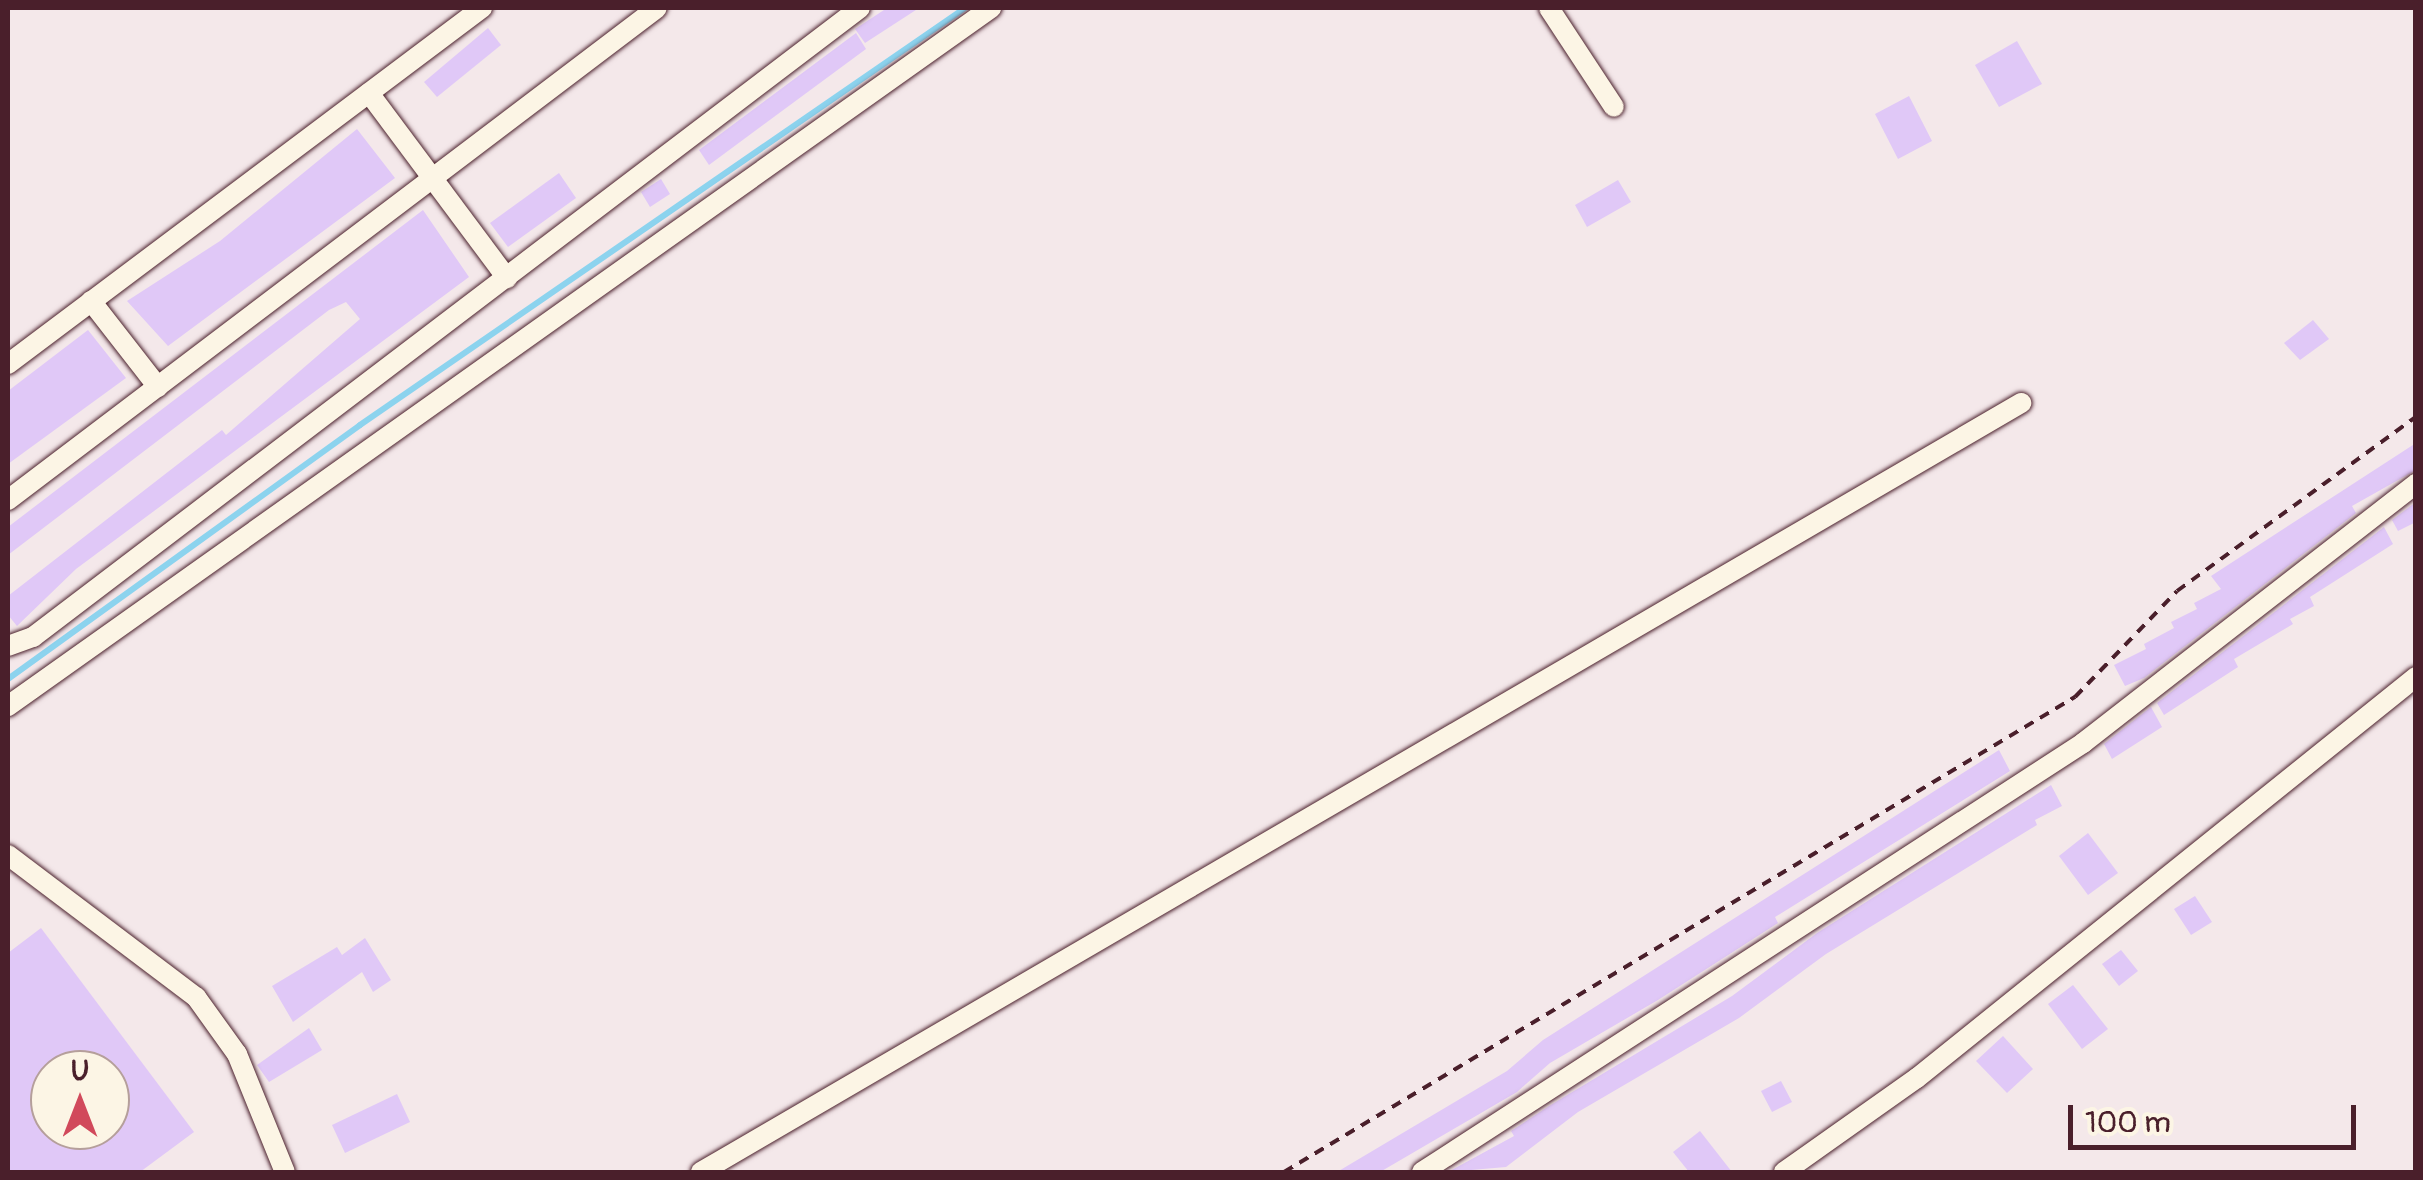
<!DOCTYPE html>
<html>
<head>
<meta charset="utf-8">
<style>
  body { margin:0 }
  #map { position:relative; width:2423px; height:1180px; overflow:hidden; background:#f4e8ea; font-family:Pangolin,sans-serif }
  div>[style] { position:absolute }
  .stream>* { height:6px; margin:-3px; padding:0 3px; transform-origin:3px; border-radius:3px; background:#8cd3ee }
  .building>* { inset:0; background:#e0c8f7 }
  .path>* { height:4px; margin-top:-2px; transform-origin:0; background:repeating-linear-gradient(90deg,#4a1f2b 0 10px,transparent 0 18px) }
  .roads { filter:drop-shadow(0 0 2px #4a1f2b) drop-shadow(0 0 2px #4a1f2b) }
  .minor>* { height:20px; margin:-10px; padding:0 10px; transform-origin:10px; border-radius:10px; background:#fcf5e5 }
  span { translate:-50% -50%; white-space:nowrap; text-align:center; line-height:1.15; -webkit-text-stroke:8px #fcf5e5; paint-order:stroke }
  .frame { position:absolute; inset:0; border:10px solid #4a1f2b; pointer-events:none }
  .north { position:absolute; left:30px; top:1050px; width:100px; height:100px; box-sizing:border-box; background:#fcf5e5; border:2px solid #b59f9b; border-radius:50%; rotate:0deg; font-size:28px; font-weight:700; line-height:40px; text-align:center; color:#4a1f2b }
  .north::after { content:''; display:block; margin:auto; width:35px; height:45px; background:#d1495b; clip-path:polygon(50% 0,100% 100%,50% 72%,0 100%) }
  .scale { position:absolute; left:2068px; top:1105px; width:288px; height:45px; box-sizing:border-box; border:5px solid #4a1f2b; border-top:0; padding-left:12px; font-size:30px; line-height:35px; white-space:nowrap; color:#4a1f2b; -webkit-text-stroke:8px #fcf5e5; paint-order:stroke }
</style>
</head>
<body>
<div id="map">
  <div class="stream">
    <i style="left:8px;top:679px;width:434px;rotate:-35.8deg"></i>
    <i style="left:360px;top:425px;width:735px;rotate:-34.58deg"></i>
  </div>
  <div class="building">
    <i style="clip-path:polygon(887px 8px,919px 8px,865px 43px,855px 29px)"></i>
    <i style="clip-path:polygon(488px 28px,501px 45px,437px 97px,424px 82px)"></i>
    <i style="clip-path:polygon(856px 33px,866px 49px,709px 165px,699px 150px)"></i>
    <i style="clip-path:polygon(2017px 41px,2042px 84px,1999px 107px,1975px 65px)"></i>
    <i style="clip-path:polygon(1909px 96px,1932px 141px,1898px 159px,1875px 114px)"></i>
    <i style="clip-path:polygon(357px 129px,395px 178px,168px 346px,127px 301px,220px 241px)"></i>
    <i style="clip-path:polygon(559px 173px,576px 198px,508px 247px,490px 223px)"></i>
    <i style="clip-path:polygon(661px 179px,670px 194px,650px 207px,641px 192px)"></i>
    <i style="clip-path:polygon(1618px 180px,1631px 202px,1587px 227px,1575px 205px)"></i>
    <i style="clip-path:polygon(423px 210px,469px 277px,76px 569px,17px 626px,8px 615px,8px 596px,222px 430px,226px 435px,360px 319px,346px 302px,329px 310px,8px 555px,8px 527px)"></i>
    <i style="clip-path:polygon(2313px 320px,2329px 339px,2300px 360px,2284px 343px)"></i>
    <i style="clip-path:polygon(88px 330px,126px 378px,8px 464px,8px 391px)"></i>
    <i style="clip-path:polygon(2416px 443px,2416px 470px,2352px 506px,2356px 513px,2144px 678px,2125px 686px,2114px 665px,2146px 649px,2144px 644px,2174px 628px,2171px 622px,2197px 609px,2194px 603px,2221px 589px,2211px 576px)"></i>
    <i style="clip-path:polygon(2416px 502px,2416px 522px,2398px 531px,2392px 520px)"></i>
    <i style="clip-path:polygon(2384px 527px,2393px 544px,2310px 597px,2314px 606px,2290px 619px,2293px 624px,2234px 659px,2238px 667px,2164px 715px,2157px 703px)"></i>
    <i style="clip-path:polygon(2151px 707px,2162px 727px,2112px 759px,2104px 744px)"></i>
    <i style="clip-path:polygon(1999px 750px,2010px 771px,1775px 917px,1778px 923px,1658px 1000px,1550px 1063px,1517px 1092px,1380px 1172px,1337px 1172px,1507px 1071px,1543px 1040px)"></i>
    <i style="clip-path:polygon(2051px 785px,2062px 806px,2035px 820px,2037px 825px,1826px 954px,1739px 1018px,1578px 1112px,1506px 1167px,1448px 1172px,1514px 1136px,1511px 1131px,1549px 1106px,1732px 996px,1817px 933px)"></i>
    <i style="clip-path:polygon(2088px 833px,2118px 873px,2088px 895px,2059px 856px)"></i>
    <i style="clip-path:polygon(2195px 896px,2212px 922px,2191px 935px,2174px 909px)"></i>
    <i style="clip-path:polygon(evenodd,41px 928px,194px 1132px,140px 1172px,8px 1172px,8px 953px,41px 928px,50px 1070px,110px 1070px,110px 1130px,50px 1130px,50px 1070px)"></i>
    <i style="clip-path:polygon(365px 938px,391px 980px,373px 992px,362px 972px,293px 1022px,272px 986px,337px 947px,342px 955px)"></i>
    <i style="clip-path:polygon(2121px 950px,2138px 971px,2119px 986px,2102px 964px)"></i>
    <i style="clip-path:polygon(2073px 985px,2108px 1029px,2082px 1049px,2048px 1004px)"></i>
    <i style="clip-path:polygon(309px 1028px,322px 1050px,269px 1082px,257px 1065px)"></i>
    <i style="clip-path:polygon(2003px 1036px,2033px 1069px,2007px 1093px,1976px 1061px)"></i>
    <i style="clip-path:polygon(1781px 1081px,1792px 1102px,1772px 1112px,1761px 1091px)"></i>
    <i style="clip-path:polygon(397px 1094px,410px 1122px,345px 1153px,332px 1125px)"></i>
    <i style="clip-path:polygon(1700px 1131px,1732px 1172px,1689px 1172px,1673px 1152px)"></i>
  </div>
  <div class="path">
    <i style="left:1284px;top:1172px;width:923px;rotate:-30.99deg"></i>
    <i style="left:2075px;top:697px;width:147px;rotate:-46.1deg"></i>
    <i style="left:2177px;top:591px;width:296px;rotate:-36.1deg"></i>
  </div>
  <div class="roads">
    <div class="minor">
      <i style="left:1549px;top:8px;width:118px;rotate:56.7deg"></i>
      <i style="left:369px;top:93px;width:231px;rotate:53.3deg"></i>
      <i style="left:91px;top:301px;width:109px;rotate:52.1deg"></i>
      <i style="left:8px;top:364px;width:593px;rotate:-36.91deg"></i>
      <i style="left:8px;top:500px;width:814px;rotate:-37.17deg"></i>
      <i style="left:8px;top:646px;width:27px;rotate:-20deg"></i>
      <i style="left:33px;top:637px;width:1039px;rotate:-37.26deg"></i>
      <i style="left:8px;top:706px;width:1206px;rotate:-35.38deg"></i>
      <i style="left:8px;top:855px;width:236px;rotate:37.1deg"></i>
      <i style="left:196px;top:997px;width:70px;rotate:54.3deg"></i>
      <i style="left:237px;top:1054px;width:127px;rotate:67.9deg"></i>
      <i style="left:701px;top:1172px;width:1528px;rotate:-30.22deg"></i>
      <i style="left:1422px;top:1172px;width:788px;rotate:-32.98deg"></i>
      <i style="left:2083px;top:743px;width:422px;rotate:-37.9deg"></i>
      <i style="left:1784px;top:1172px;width:163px;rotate:-35.3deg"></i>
      <i style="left:1917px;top:1078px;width:640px;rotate:-38.79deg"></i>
    </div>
  </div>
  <div class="frame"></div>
  <div class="north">U</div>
  <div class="scale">100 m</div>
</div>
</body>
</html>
